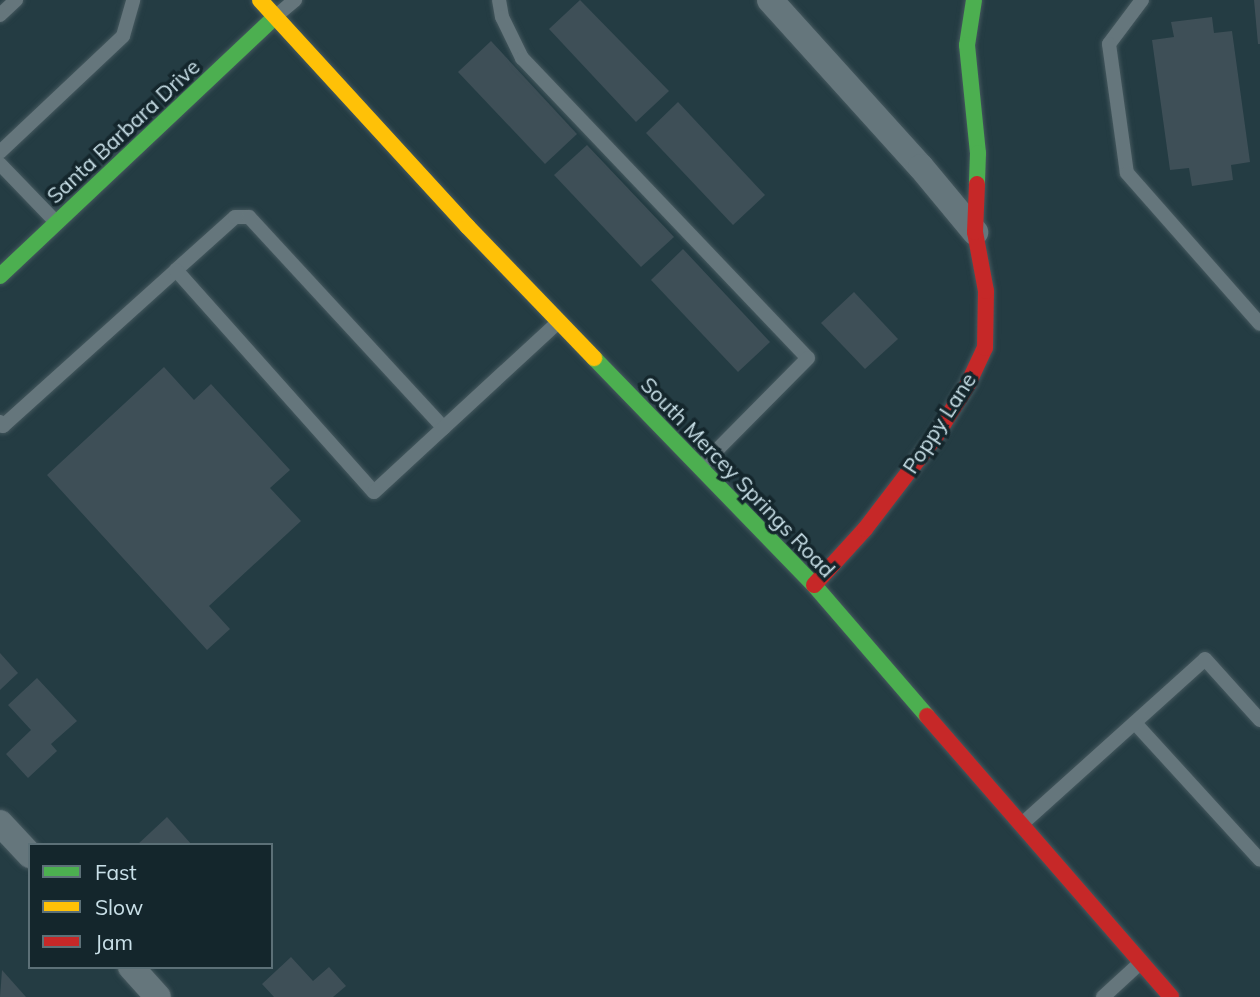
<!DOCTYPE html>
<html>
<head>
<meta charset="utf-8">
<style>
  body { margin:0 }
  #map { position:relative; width:1260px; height:997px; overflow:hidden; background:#243c43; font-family:Mulish,sans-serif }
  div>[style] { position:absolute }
  .building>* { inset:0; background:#3e4f57 }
  .roads { filter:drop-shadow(0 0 2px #45585e) drop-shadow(0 0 2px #45585e) }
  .lane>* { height:14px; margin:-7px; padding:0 7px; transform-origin:7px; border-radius:7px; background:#65767c }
  .street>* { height:26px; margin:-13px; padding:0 13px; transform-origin:13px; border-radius:13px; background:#65767c }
  .fast>* { height:16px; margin:-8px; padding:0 8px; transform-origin:8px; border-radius:8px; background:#4caf50 }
  .slow>* { height:16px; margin:-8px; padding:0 8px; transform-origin:8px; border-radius:8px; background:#ffc107 }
  .jam>* { height:16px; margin:-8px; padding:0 8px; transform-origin:8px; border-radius:8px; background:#c62828 }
  span { translate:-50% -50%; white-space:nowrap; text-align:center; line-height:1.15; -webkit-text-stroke:7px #14262c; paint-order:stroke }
  .street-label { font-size:21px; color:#c9e0e8 }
  .legend { position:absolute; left:28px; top:843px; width:245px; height:126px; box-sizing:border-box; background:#14262c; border:2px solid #5c7077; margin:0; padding:9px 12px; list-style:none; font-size:21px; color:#c9e0e8 }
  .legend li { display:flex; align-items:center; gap:14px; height:35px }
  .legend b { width:35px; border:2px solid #5c7077 }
</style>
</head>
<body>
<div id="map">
  <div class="building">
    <i style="clip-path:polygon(580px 0,669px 91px,636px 122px,549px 29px)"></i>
    <i style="clip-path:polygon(1254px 0,1260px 0,1260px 44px,1258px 44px)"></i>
    <i style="clip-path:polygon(1212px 17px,1214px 33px,1232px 31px,1250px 162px,1231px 165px,1233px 180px,1192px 186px,1189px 168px,1170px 170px,1152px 40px,1174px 37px,1171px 22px)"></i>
    <i style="clip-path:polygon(491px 41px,577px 134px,545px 164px,458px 72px)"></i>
    <i style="clip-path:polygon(678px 102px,765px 195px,733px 225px,646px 133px)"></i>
    <i style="clip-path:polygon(587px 145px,674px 237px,641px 267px,554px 175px)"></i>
    <i style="clip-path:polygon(683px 249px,770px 342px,738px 372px,651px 280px)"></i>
    <i style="clip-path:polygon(854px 292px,898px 339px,865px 369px,821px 323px)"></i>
    <i style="clip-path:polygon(164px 367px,194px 400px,211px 384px,290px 470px,270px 488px,301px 521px,209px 606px,230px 629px,207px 650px,47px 475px)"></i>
    <i style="clip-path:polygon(0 653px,18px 673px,0 690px)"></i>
    <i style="clip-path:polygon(37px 678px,77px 721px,51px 744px,57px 751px,28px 778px,6px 754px,31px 730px,8px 705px)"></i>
    <i style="clip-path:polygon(167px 817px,192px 845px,137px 845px)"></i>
    <i style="clip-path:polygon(291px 957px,313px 981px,329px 967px,346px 986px,333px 997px,274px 997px,262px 984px)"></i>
    <i style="clip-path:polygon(2px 970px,26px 997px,0 997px)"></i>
  </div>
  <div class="roads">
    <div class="lane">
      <i style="left:499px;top:0;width:17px;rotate:80deg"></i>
      <i style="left:502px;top:17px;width:46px;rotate:64deg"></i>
      <i style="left:522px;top:58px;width:414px;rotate:46.4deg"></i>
      <i style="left:808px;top:358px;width:151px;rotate:134.7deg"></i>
      <i style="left:1142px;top:0;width:55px;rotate:126.9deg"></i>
      <i style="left:1109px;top:44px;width:130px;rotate:82.1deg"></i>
      <i style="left:1127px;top:173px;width:201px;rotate:48.6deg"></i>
      <i style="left:0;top:15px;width:22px;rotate:-43deg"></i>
      <i style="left:276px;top:16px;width:25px;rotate:-40deg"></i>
      <i style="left:0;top:152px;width:169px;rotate:-43.3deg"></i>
      <i style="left:123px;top:36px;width:37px;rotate:-74deg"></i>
      <i style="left:0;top:164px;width:81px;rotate:46deg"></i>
      <i style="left:176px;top:270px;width:79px;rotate:-41.9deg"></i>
      <i style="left:235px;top:217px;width:14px"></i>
      <i style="left:249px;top:217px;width:287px;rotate:47.3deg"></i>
      <i style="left:0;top:422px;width:5px;rotate:53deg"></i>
      <i style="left:3px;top:426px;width:233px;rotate:-42deg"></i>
      <i style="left:176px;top:270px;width:297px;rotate:48.3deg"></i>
      <i style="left:374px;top:492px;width:251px;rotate:-42.7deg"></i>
      <i style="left:1135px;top:723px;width:185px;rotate:47.6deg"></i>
      <i style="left:1022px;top:824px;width:246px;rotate:-42deg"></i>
      <i style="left:1205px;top:659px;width:82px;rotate:48deg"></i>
      <i style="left:1103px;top:997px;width:52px;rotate:-42.6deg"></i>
    </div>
    <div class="street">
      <i style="left:770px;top:0;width:225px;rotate:47.9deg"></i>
      <i style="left:921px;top:167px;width:85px;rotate:50.3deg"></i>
      <i style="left:0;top:823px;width:44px;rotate:46.8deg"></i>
      <i style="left:131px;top:967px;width:40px;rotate:48deg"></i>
    </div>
    <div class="fast">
      <i style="left:974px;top:0;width:46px;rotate:98.8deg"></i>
      <i style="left:967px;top:45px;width:109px;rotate:84.2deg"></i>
      <i style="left:978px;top:153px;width:31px;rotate:92deg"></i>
      <i style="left:0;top:276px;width:378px;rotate:-43.3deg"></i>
      <i style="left:594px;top:358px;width:316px;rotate:45.9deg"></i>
      <i style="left:814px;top:585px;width:173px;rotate:49.2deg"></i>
    </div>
    <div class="slow">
      <i style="left:260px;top:0;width:308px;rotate:47.5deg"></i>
      <i style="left:468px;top:227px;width:182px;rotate:46.1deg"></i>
    </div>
    <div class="jam">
      <i style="left:814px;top:585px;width:76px;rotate:-47.7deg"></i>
      <i style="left:865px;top:529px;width:117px;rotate:-52.6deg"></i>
      <i style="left:936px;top:436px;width:61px;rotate:-58.4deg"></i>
      <i style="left:968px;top:384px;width:40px;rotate:-65deg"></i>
      <i style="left:985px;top:348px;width:57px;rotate:-89deg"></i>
      <i style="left:986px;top:291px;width:60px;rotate:-100.6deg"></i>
      <i style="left:975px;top:232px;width:48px;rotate:-87.6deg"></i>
      <i style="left:927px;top:716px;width:372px;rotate:49deg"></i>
    </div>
  </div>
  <div class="street-label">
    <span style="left:123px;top:131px;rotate:-43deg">Santa Barbara Drive</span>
    <span style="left:939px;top:423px;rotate:-57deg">Poppy Lane</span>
    <span style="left:738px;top:477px;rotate:46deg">South Mercey Springs Road</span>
  </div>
  <ul class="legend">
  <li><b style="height:9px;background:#4caf50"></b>Fast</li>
  <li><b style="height:9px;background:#ffc107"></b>Slow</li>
  <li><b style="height:9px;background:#c62828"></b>Jam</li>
  </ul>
</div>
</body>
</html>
